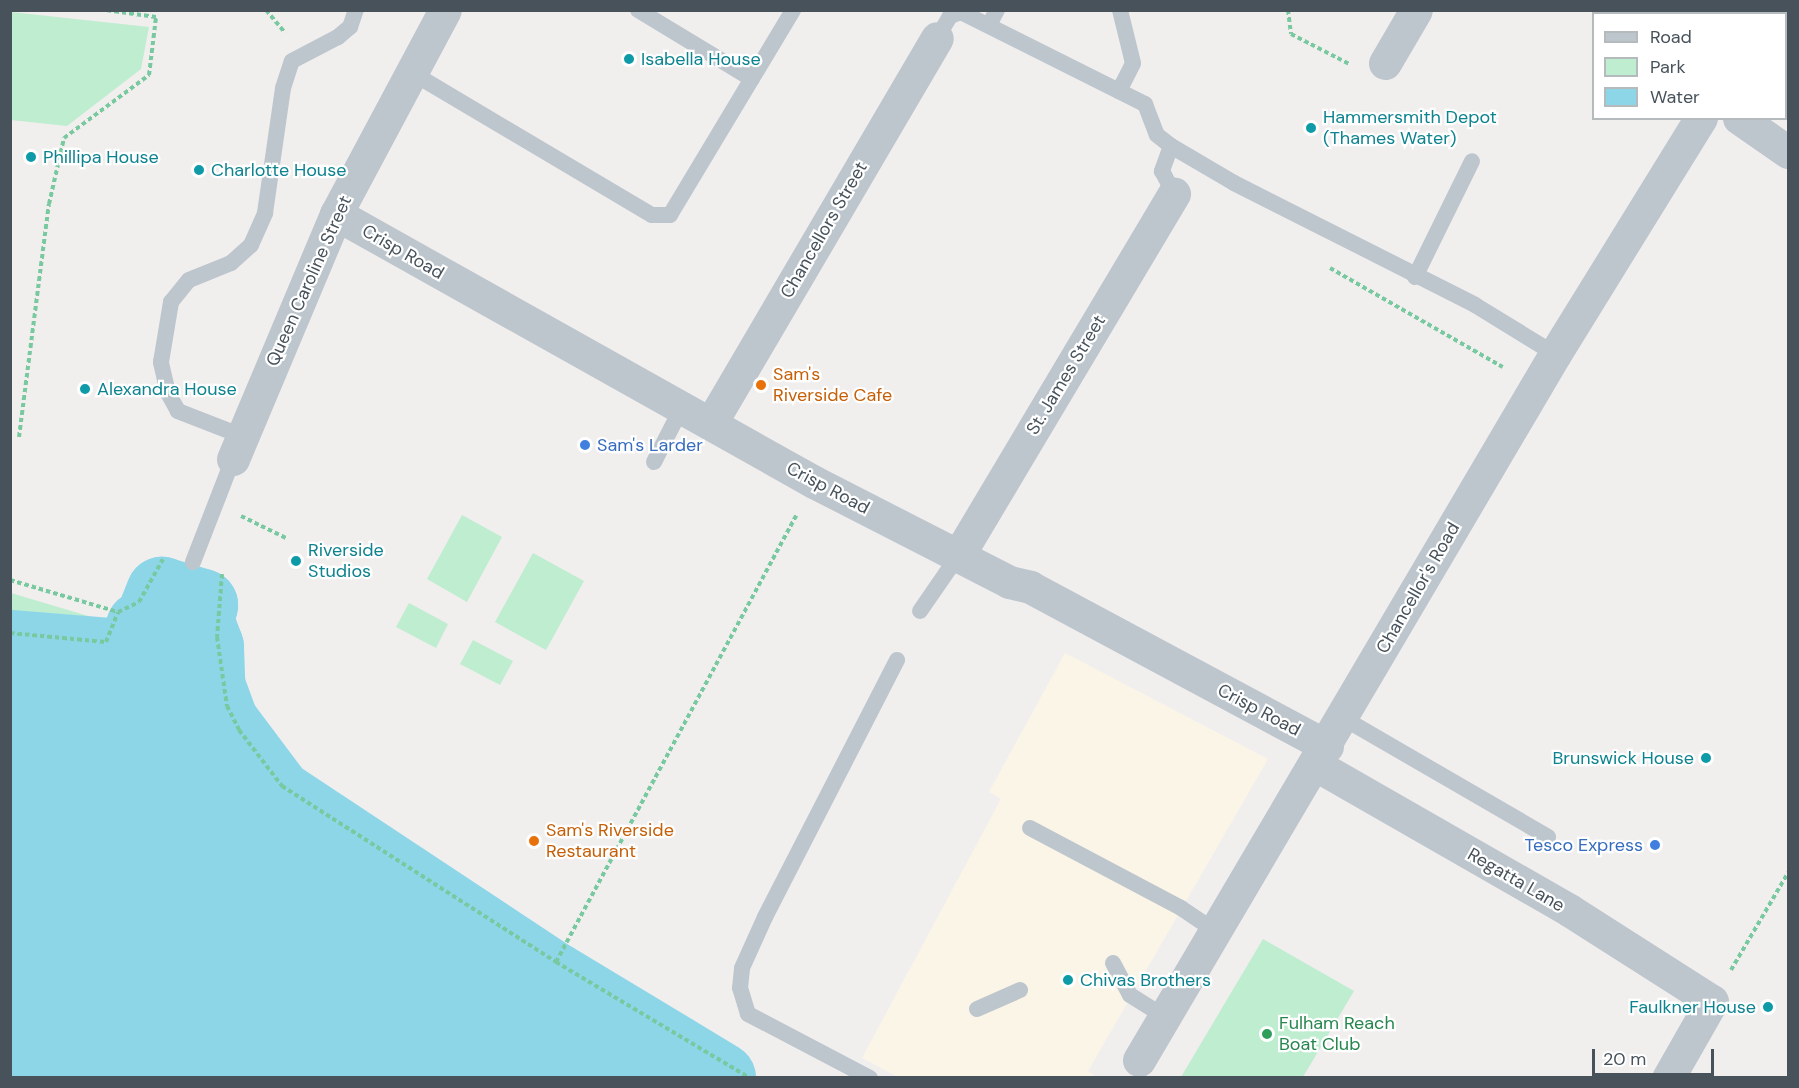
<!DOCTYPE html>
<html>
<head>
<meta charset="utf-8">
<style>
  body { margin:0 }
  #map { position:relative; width:1799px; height:1088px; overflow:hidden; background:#f1eeee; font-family:"DM Sans",sans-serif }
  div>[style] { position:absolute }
  .commercial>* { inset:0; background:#fbf5e8 }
  .green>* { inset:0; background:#beedd0 }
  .water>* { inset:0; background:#8dd6e8 }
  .river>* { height:72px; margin:-36px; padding:0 36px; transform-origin:36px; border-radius:36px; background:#8dd6e8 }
  .path>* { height:4px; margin-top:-2px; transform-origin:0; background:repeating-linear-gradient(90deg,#78c9a0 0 4.5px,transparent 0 7.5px) }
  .lane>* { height:16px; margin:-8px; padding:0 8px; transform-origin:8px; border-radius:8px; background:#bdc6cd }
  .street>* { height:33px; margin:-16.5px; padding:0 16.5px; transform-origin:16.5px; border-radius:16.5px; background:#bdc6cd }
  .dots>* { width:16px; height:16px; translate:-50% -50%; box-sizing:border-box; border:3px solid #fff; border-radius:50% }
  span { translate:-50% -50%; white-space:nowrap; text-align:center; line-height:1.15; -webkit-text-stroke:4.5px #fff; paint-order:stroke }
  .culture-label { font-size:18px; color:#0d838f }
  .left { translate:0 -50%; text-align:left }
  .right { translate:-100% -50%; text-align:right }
  .street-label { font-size:18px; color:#47525b }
  .food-label { font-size:18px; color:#c56008 }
  .shop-label { font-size:18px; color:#366cbe }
  .leisure-label { font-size:18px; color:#27864d }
  .frame { position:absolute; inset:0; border:12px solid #47525b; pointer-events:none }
  .legend { position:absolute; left:1592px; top:12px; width:195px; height:108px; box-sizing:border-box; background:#fff; border:2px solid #b5babd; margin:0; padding:8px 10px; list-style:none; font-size:18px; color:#47525b }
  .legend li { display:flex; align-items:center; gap:12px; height:30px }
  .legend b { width:30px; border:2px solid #b5babd }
  .scale { position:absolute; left:1592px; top:1049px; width:122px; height:27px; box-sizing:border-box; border:3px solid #47525b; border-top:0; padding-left:8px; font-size:18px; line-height:21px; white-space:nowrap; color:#47525b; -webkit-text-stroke:4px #fff; paint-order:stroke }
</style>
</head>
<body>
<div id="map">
  <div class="commercial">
    <i style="clip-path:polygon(1065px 653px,1268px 759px,1088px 1071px,1097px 1077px,898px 1077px,862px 1058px,1001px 799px,989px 792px)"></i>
  </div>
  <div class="green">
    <i style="clip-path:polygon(11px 12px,149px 27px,141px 69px,67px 126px,11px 120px)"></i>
    <i style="clip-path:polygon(462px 515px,502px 537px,467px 602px,427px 579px)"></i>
    <i style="clip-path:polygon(533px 553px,584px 581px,546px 650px,495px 622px)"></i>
    <i style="clip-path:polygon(11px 593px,105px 621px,102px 631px,11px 620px)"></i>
    <i style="clip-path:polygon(409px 603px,448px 624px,436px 648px,396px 627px)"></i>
    <i style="clip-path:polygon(473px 640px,513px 661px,500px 685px,460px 664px)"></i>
    <i style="clip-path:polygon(1263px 939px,1354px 991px,1303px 1077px,1181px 1077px)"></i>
  </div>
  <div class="water">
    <i style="clip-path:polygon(162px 593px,202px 605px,198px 621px,208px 647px,209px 685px,223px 723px,277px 795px,554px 978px,720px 1077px,11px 1077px,11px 646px,133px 656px,142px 627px,149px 625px)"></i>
  </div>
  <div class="river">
    <i style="left:10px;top:646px;width:124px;rotate:4.6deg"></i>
    <i style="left:134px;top:656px;width:30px;rotate:-75deg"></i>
    <i style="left:142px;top:627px;width:7px;rotate:-16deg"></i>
    <i style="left:149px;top:625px;width:35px;rotate:-68deg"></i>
    <i style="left:162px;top:593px;width:42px;rotate:16.7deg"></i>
    <i style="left:202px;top:605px;width:16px;rotate:104deg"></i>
    <i style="left:198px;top:621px;width:28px;rotate:69deg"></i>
    <i style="left:208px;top:647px;width:38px;rotate:88deg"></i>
    <i style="left:209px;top:685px;width:40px;rotate:69.8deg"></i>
    <i style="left:223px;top:723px;width:90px;rotate:53.1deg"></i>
    <i style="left:277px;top:795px;width:332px;rotate:33.5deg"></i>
    <i style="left:554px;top:978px;width:194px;rotate:31.1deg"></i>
  </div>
  <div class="path">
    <i style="left:266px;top:10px;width:30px;rotate:50deg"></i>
    <i style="left:1288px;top:10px;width:24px;rotate:83deg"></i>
    <i style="left:1291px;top:34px;width:65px;rotate:27.3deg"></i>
    <i style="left:1330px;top:268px;width:199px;rotate:29.8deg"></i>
    <i style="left:19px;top:437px;width:235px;rotate:-82.7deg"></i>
    <i style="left:49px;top:204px;width:68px;rotate:-77.2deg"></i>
    <i style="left:64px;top:138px;width:106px;rotate:-36.5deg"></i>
    <i style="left:149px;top:75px;width:58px;rotate:-83.1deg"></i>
    <i style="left:156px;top:17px;width:51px;rotate:-172.2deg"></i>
    <i style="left:241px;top:516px;width:52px;rotate:26.1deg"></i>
    <i style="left:222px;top:574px;width:63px;rotate:94.5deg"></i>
    <i style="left:217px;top:637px;width:70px;rotate:81.8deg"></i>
    <i style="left:227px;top:706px;width:27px;rotate:63deg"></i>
    <i style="left:239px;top:730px;width:71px;rotate:52.5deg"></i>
    <i style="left:282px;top:786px;width:326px;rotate:32.7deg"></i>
    <i style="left:556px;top:962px;width:226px;rotate:30.9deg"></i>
    <i style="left:10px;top:580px;width:113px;rotate:16.5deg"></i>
    <i style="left:118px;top:612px;width:23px;rotate:-25deg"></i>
    <i style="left:139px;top:602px;width:49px;rotate:-60.8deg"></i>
    <i style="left:10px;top:633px;width:96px;rotate:5.4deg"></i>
    <i style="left:106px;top:642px;width:32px;rotate:-68deg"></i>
    <i style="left:556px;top:962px;width:509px;rotate:-61.72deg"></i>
    <i style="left:1731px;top:970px;width:113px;rotate:-59.6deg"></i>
  </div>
  <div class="lane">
    <i style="left:638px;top:10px;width:133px;rotate:31.2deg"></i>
    <i style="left:989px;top:25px;width:17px;rotate:-62deg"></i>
    <i style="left:937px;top:38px;width:26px;rotate:-59deg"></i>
    <i style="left:950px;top:16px;width:12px;rotate:-20deg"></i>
    <i style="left:961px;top:12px;width:206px;rotate:26.6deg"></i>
    <i style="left:1145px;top:104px;width:33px;rotate:69deg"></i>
    <i style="left:1157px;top:135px;width:18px;rotate:38deg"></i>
    <i style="left:1171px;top:146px;width:73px;rotate:30.4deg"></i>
    <i style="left:1234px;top:183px;width:270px;rotate:26.8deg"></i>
    <i style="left:1475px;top:305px;width:94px;rotate:31.5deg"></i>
    <i style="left:409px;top:71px;width:282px;rotate:30.7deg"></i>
    <i style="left:652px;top:215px;width:18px"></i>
    <i style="left:670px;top:215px;width:239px;rotate:-59deg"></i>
    <i style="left:1119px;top:91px;width:31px;rotate:-63deg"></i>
    <i style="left:1133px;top:63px;width:55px;rotate:-103.8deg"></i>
    <i style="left:1171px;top:146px;width:27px;rotate:110deg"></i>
    <i style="left:1162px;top:171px;width:26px;rotate:62deg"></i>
    <i style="left:1415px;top:277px;width:129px;rotate:-63.8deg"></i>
    <i style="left:242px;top:436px;width:69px;rotate:-158.7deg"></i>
    <i style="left:178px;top:411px;width:21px;rotate:-119deg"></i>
    <i style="left:168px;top:393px;width:32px;rotate:-103deg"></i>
    <i style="left:161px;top:362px;width:61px;rotate:-80.5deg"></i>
    <i style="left:171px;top:302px;width:28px;rotate:-51deg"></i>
    <i style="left:189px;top:280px;width:45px;rotate:-22deg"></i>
    <i style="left:231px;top:263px;width:27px;rotate:-42deg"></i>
    <i style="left:251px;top:245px;width:35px;rotate:-66deg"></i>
    <i style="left:265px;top:213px;width:126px;rotate:-81.8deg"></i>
    <i style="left:283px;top:88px;width:28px;rotate:-72deg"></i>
    <i style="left:292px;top:61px;width:52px;rotate:-27.6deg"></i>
    <i style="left:338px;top:37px;width:16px;rotate:-40deg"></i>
    <i style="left:350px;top:27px;width:18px;rotate:-71deg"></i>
    <i style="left:654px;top:462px;width:62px;rotate:-63deg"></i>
    <i style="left:193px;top:562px;width:110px;rotate:-68.8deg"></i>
    <i style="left:920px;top:611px;width:67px;rotate:-55.4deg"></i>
    <i style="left:1343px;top:718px;width:237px;rotate:30.1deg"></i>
    <i style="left:1030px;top:828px;width:171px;rotate:27.9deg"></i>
    <i style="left:1181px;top:908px;width:41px;rotate:34.1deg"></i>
    <i style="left:1113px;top:963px;width:36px;rotate:62deg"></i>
    <i style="left:1130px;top:995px;width:40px;rotate:32deg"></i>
    <i style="left:977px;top:1009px;width:47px;rotate:-23.8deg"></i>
    <i style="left:870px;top:1078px;width:138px;rotate:-152.3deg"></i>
    <i style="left:748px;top:1014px;width:27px;rotate:-107deg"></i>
    <i style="left:740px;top:988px;width:20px;rotate:-84deg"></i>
    <i style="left:742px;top:968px;width:56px;rotate:-65.7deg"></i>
    <i style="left:765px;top:917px;width:289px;rotate:-62.8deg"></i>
  </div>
  <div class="street">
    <i style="left:1767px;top:14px;width:4px;rotate:-63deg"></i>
    <i style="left:1385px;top:63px;width:61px;rotate:-59.7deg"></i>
    <i style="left:1739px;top:118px;width:60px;rotate:34.8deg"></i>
    <i style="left:336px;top:214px;width:548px;rotate:29.28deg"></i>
    <i style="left:814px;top:482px;width:219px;rotate:27.1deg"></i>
    <i style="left:1009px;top:582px;width:22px;rotate:13deg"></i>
    <i style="left:1030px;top:587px;width:337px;rotate:28.2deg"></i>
    <i style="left:711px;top:423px;width:446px;rotate:-59.6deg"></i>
    <i style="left:233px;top:459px;width:266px;rotate:-67.2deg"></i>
    <i style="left:336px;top:214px;width:231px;rotate:-61.9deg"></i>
    <i style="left:958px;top:556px;width:422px;rotate:-59.2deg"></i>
    <i style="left:1316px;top:765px;width:292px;rotate:29.8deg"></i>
    <i style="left:1569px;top:910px;width:169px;rotate:32.5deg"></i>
    <i style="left:1712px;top:1001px;width:89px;rotate:119.7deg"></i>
    <i style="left:1139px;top:1060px;width:819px;rotate:-59.49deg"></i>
    <i style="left:1555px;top:354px;width:278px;rotate:-58.3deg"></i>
  </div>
  <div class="dots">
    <i style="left:629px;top:59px;background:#0f9aa8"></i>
    <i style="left:1311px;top:128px;background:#0f9aa8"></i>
    <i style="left:31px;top:157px;background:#0f9aa8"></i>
    <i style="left:199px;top:170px;background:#0f9aa8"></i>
    <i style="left:761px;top:385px;background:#e8710a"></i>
    <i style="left:85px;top:389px;background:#0f9aa8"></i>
    <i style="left:585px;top:445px;background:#3f7fe0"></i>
    <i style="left:296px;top:561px;background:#0f9aa8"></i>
    <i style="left:1706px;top:758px;background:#0f9aa8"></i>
    <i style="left:534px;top:841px;background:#e8710a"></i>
    <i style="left:1655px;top:845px;background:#3f7fe0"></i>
    <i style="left:1068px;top:980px;background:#0f9aa8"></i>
    <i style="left:1768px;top:1007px;background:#0f9aa8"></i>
    <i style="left:1267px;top:1034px;background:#2e9e5b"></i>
  </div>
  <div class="culture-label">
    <span class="left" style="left:641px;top:59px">Isabella House</span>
    <span class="left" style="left:1323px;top:128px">Hammersmith Depot<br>(Thames Water)</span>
    <span class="left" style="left:43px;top:157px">Phillipa House</span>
    <span class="left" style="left:211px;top:170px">Charlotte House</span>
    <span class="left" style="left:97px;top:389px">Alexandra House</span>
    <span class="left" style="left:308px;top:561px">Riverside<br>Studios</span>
    <span class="right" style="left:1694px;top:758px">Brunswick House</span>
    <span class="left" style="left:1080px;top:980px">Chivas Brothers</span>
    <span class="right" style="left:1756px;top:1007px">Faulkner House</span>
  </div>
  <div class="street-label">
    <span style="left:824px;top:230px;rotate:-60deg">Chancellors Street</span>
    <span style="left:403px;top:252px;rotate:30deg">Crisp Road</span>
    <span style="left:309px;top:281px;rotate:-66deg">Queen Caroline Street</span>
    <span style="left:1066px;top:375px;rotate:-59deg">St. James Street</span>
    <span style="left:828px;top:488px;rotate:28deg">Crisp Road</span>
    <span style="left:1418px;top:588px;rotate:-60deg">Chancellor's Road</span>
    <span style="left:1259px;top:710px;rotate:28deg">Crisp Road</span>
    <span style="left:1516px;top:880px;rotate:30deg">Regatta Lane</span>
  </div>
  <div class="food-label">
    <span class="left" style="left:773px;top:385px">Sam's<br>Riverside Cafe</span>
    <span class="left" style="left:546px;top:841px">Sam's Riverside<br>Restaurant</span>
  </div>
  <div class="shop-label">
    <span class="left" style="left:597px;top:445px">Sam's Larder</span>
    <span class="right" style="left:1643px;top:845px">Tesco Express</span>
  </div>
  <div class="leisure-label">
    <span class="left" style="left:1279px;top:1034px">Fulham Reach<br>Boat Club</span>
  </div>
  <div class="frame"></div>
  <ul class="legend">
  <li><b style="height:8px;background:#bdc6cd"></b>Road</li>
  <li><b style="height:16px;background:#beedd0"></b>Park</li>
  <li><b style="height:16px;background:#8dd6e8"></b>Water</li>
  </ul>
  <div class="scale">20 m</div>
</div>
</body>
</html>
